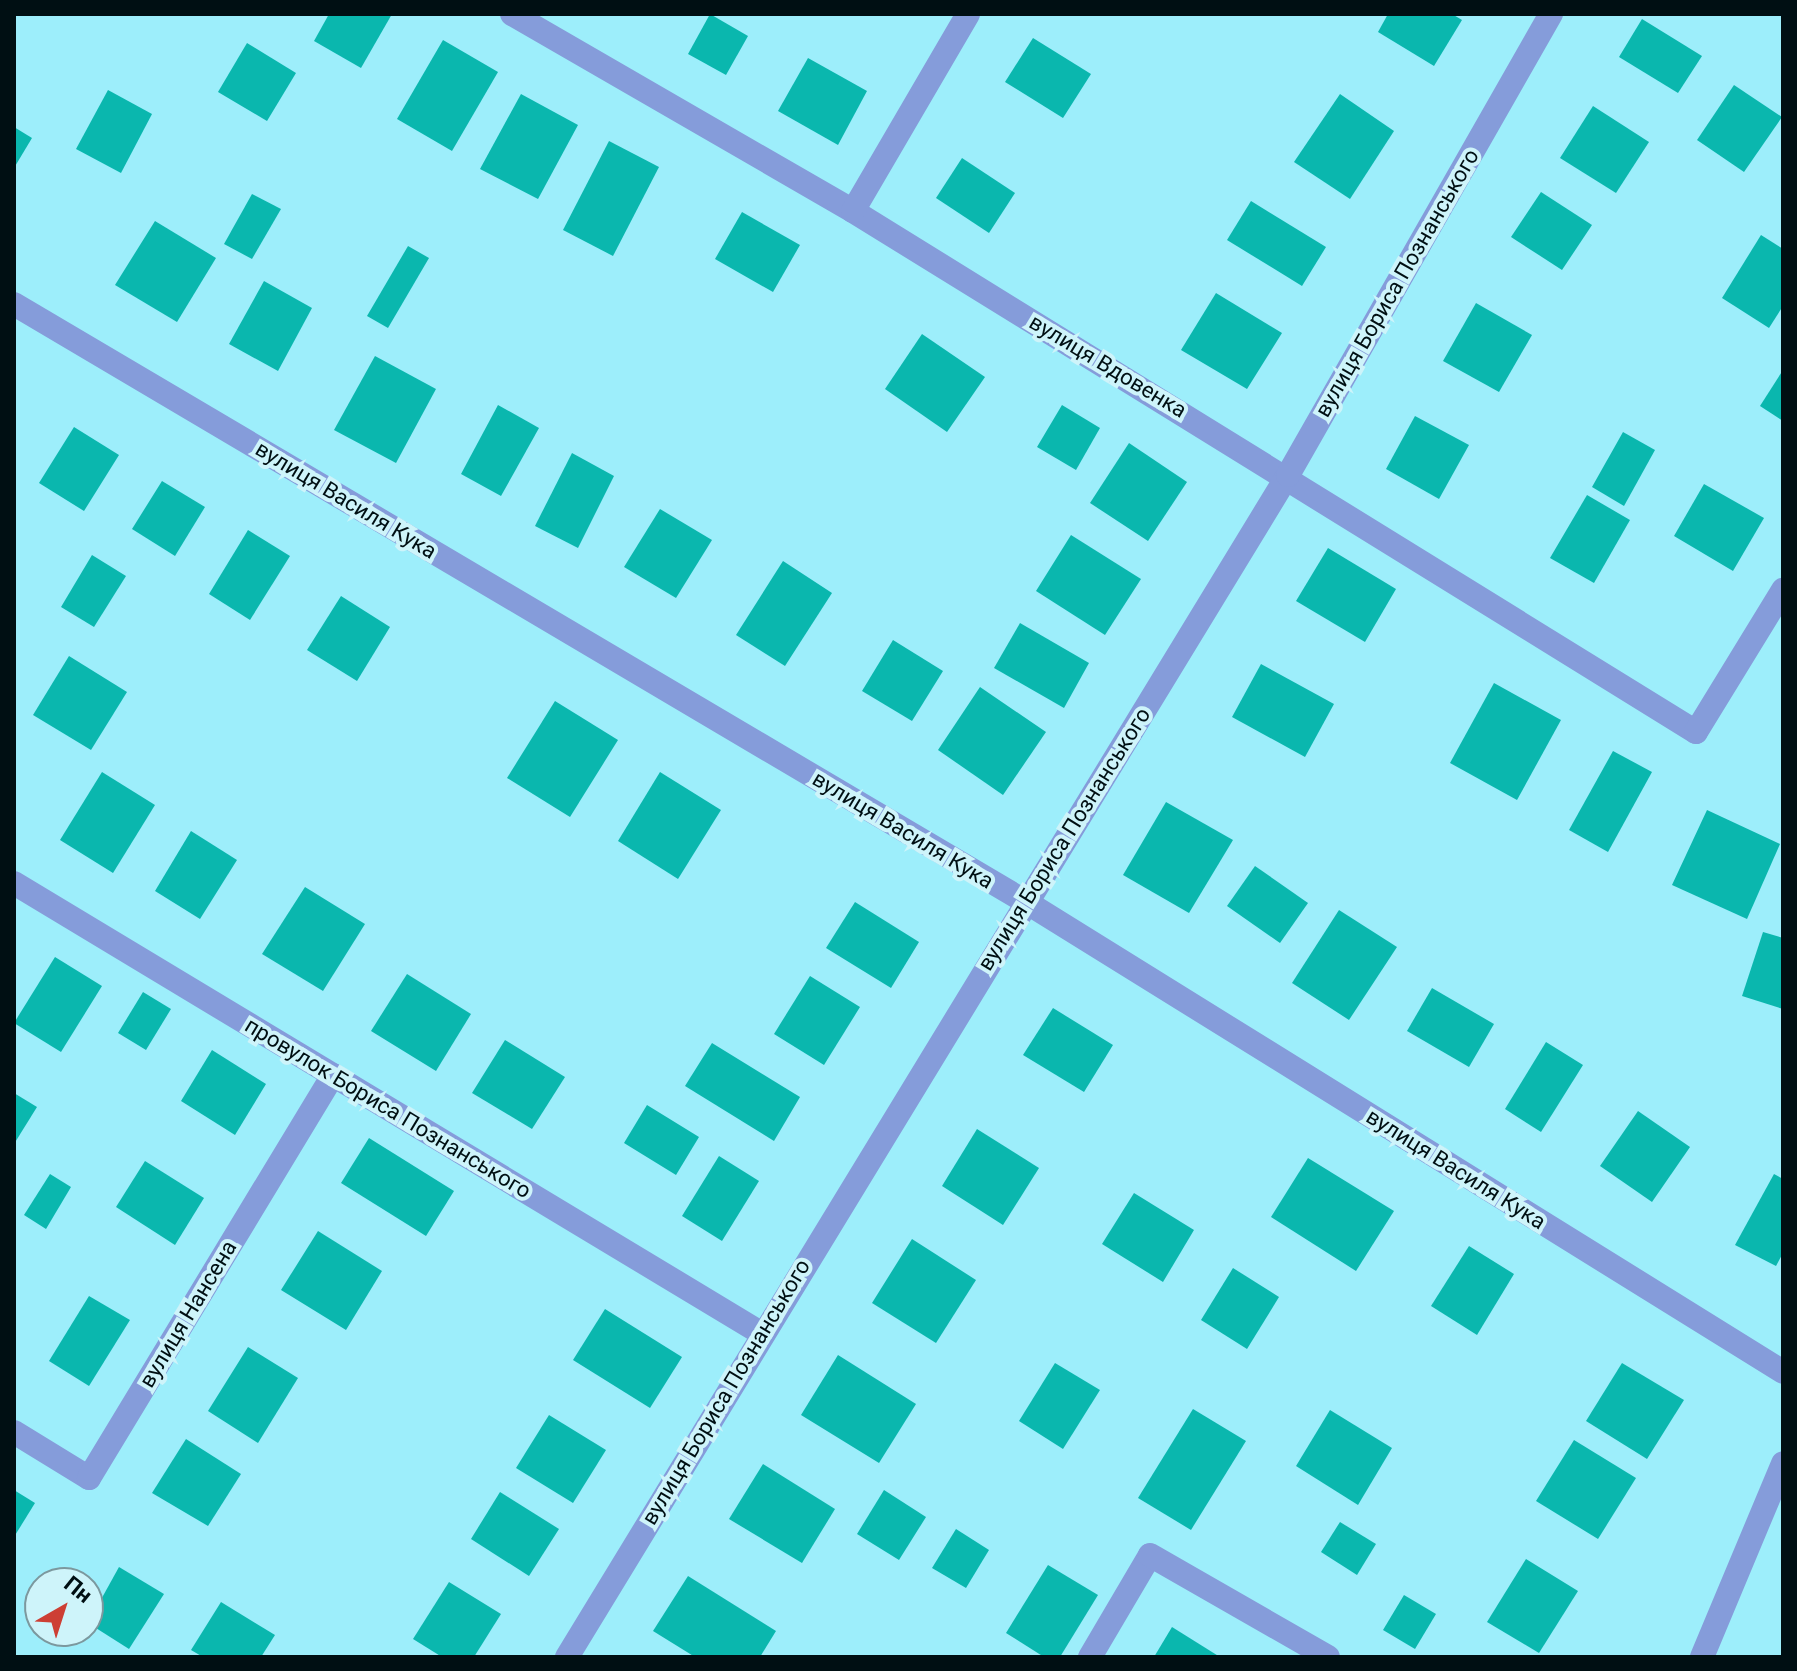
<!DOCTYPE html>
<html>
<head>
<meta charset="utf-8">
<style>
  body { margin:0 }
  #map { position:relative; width:1797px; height:1671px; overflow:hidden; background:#9deefb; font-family:Roboto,sans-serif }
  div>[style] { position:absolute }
  .building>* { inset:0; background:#0ab7ae }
  .street>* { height:24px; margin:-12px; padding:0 12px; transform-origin:12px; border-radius:12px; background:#859cda }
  span { translate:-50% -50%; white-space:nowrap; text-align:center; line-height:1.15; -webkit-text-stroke:8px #cef4fa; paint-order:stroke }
  .street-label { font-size:22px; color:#000f13 }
  .frame { position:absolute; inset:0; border:16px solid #000f13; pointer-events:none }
  .north { position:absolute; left:24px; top:1567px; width:80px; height:80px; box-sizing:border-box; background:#cef4fa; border:2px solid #7c989e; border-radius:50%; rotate:39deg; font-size:22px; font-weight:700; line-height:32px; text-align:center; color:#000f13 }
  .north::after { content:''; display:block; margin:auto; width:28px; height:36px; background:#cd3f34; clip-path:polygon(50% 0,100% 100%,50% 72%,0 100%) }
</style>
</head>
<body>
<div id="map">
  <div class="building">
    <i style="clip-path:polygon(329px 14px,392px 14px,361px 68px,314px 41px)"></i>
    <i style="clip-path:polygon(710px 14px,748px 36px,726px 75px,688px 54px)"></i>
    <i style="clip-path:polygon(1388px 14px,1452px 14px,1462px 20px,1434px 66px,1378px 32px)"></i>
    <i style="clip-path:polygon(1642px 19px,1702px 56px,1678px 93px,1619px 57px)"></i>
    <i style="clip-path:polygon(1033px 38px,1091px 74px,1063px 118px,1005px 82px)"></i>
    <i style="clip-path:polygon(443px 40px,498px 72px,452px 151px,397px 119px)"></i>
    <i style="clip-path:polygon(247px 43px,296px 73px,267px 121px,218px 92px)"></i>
    <i style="clip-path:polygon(808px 58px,867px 91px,838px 145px,778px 111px)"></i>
    <i style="clip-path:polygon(1734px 85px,1782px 117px,1744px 172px,1697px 140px)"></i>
    <i style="clip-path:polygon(108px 90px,152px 114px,121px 173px,76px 149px)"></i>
    <i style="clip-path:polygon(521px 94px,578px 125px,538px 199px,480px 169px)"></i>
    <i style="clip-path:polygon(1340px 94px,1394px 131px,1350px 199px,1294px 162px)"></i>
    <i style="clip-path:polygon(1593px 106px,1649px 142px,1616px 193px,1560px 158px)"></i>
    <i style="clip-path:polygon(14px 127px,32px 138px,14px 168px)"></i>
    <i style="clip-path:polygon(609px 141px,659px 167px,613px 256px,563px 230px)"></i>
    <i style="clip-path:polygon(962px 158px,1015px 193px,989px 233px,936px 198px)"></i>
    <i style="clip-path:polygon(1541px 192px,1592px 225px,1562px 270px,1511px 237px)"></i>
    <i style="clip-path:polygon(252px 194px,281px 209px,252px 259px,224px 244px)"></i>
    <i style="clip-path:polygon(1251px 201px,1326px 247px,1302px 286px,1227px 240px)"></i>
    <i style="clip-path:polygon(742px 212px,800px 245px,773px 292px,715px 259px)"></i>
    <i style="clip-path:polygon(155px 221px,216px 258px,177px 322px,115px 285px)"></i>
    <i style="clip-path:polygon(1761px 235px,1783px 249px,1783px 306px,1769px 328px,1722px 298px)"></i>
    <i style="clip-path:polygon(408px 246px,429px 258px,388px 328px,367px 316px)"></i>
    <i style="clip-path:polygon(264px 281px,312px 308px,278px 371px,229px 344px)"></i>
    <i style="clip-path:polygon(1216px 293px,1282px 333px,1247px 389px,1181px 350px)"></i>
    <i style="clip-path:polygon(1476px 303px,1532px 335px,1499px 392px,1443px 361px)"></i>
    <i style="clip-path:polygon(922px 334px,985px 377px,947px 432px,885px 389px)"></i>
    <i style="clip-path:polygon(375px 356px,436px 389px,396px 463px,334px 430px)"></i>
    <i style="clip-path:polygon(1783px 370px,1783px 421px,1760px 406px)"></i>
    <i style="clip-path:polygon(498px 405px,539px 428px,501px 496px,461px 474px)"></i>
    <i style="clip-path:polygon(1062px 405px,1100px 428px,1076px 470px,1037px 447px)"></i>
    <i style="clip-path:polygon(1415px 416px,1469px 445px,1439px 499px,1386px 469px)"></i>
    <i style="clip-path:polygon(74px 427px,119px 455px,84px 511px,39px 483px)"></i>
    <i style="clip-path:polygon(1623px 432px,1655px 450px,1624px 506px,1592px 487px)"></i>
    <i style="clip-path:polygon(1129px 443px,1187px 482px,1148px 541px,1090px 503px)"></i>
    <i style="clip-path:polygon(572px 453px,614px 476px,578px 548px,535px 526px)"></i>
    <i style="clip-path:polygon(162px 481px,205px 507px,175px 556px,132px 529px)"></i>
    <i style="clip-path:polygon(1704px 484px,1764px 518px,1733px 571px,1674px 536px)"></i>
    <i style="clip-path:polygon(1587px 495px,1630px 520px,1594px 583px,1550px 558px)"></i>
    <i style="clip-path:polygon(660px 509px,712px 540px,676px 598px,624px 567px)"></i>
    <i style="clip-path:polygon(248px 530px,290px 556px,250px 620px,209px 594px)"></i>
    <i style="clip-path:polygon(1071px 535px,1141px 579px,1105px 635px,1036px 591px)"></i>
    <i style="clip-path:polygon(1328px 548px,1396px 589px,1365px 642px,1296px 601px)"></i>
    <i style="clip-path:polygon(92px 555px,126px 576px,94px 627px,61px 607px)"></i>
    <i style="clip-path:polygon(783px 561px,832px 593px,785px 666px,736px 635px)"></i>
    <i style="clip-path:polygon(341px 596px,390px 627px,357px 681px,307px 650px)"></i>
    <i style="clip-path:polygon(1020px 623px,1089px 663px,1064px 708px,994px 668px)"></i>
    <i style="clip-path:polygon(893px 640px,943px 671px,912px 721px,862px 691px)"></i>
    <i style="clip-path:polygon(69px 656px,127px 692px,91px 750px,33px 715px)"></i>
    <i style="clip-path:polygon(1261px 664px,1334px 704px,1305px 757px,1232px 717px)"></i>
    <i style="clip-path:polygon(1494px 683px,1561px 720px,1517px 800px,1450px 763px)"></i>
    <i style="clip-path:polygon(980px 687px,1046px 732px,1003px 795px,938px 750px)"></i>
    <i style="clip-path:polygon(555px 701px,618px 740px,570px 817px,507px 778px)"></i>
    <i style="clip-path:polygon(1613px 751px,1652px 772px,1608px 852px,1569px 830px)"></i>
    <i style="clip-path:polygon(102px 772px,155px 805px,113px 873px,60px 840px)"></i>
    <i style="clip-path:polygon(660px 772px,721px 810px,678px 879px,618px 841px)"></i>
    <i style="clip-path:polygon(1166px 802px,1233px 840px,1189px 913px,1123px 875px)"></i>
    <i style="clip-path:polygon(1707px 810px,1780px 844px,1747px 919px,1672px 885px)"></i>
    <i style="clip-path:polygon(191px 831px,237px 860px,200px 919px,155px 891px)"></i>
    <i style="clip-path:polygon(1255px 866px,1308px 903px,1280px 943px,1227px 906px)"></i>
    <i style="clip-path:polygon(305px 887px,365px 924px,323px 991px,262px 954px)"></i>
    <i style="clip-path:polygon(855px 902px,919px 942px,891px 988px,826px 948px)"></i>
    <i style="clip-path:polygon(1339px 910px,1397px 947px,1349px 1020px,1292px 983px)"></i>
    <i style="clip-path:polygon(1763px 932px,1783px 938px,1783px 1009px,1742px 996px)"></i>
    <i style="clip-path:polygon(55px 957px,102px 986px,61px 1052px,14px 1023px)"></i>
    <i style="clip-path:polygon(407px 974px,471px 1014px,436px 1071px,371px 1031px)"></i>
    <i style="clip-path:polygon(810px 976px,860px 1007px,824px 1065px,774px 1034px)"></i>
    <i style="clip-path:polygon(1432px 988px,1494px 1024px,1469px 1067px,1407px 1031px)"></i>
    <i style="clip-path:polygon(143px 992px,171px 1009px,146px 1050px,118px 1033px)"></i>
    <i style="clip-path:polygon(1053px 1008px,1113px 1045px,1084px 1092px,1023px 1055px)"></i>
    <i style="clip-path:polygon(505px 1040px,565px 1077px,532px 1129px,472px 1093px)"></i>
    <i style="clip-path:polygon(1546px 1042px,1583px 1065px,1541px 1132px,1505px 1109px)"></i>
    <i style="clip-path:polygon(712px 1043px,800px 1097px,774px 1141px,685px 1086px)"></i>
    <i style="clip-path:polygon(212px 1050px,266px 1084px,235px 1135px,181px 1101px)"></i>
    <i style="clip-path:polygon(14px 1093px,37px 1107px,14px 1144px)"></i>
    <i style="clip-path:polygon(647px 1105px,699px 1137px,676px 1175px,624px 1143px)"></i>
    <i style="clip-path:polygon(1638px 1111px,1690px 1147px,1652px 1202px,1600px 1166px)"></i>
    <i style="clip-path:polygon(977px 1129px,1039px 1168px,1003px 1225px,942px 1186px)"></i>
    <i style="clip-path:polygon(369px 1138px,454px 1191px,426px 1236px,341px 1183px)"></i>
    <i style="clip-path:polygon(719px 1156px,759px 1181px,722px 1241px,682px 1216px)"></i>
    <i style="clip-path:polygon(1308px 1158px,1394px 1211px,1356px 1271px,1271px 1217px)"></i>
    <i style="clip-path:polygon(145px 1161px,204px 1198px,175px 1245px,116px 1207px)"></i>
    <i style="clip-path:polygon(50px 1174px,71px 1187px,46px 1229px,24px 1215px)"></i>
    <i style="clip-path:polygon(1774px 1174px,1783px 1179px,1783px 1253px,1776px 1266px,1735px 1245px)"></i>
    <i style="clip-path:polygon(1134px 1193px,1194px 1230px,1163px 1282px,1102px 1244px)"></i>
    <i style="clip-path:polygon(318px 1231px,382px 1271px,346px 1330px,281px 1290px)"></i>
    <i style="clip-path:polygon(912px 1239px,976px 1280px,936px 1343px,872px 1303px)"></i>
    <i style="clip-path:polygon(1469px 1246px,1514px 1274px,1477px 1335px,1431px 1306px)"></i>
    <i style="clip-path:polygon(1233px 1268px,1279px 1297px,1247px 1349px,1201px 1320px)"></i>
    <i style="clip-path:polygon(89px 1296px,130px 1320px,89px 1386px,49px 1361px)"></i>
    <i style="clip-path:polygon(605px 1309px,682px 1357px,650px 1408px,573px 1360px)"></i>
    <i style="clip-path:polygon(248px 1347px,298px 1378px,258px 1443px,208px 1411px)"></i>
    <i style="clip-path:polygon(838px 1355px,916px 1404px,879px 1463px,801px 1415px)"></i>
    <i style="clip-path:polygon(1055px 1363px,1100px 1390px,1063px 1449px,1019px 1421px)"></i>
    <i style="clip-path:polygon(1622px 1363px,1684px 1400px,1647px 1459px,1586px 1421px)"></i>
    <i style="clip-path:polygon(1193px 1409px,1246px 1441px,1191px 1530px,1138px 1498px)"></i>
    <i style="clip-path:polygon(1330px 1410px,1392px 1448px,1358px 1505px,1296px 1466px)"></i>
    <i style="clip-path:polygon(549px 1415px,606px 1450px,573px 1503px,516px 1468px)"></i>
    <i style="clip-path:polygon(186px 1439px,241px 1474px,208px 1526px,152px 1493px)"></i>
    <i style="clip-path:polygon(1574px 1440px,1636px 1478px,1598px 1539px,1536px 1501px)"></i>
    <i style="clip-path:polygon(763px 1464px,835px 1509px,802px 1563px,729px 1519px)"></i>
    <i style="clip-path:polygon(14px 1490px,35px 1503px,14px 1537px)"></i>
    <i style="clip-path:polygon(884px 1490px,926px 1517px,899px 1560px,857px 1534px)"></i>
    <i style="clip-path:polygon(500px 1492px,559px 1529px,529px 1576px,471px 1539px)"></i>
    <i style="clip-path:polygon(1340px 1522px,1376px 1544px,1357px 1575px,1321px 1552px)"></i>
    <i style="clip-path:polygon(956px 1529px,989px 1550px,966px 1588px,932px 1568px)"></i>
    <i style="clip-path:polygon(1526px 1559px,1578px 1591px,1539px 1653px,1487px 1622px)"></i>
    <i style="clip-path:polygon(1048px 1565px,1098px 1595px,1060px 1657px,1044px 1657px,1006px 1633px)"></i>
    <i style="clip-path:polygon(119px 1567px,164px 1594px,129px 1649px,88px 1623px)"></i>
    <i style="clip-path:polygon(688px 1576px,776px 1631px,760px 1657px,695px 1657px,653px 1631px)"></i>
    <i style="clip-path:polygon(449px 1582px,501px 1614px,474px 1657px,442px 1657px,413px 1639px)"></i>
    <i style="clip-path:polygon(1404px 1595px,1436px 1614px,1415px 1649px,1383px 1630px)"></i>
    <i style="clip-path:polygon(221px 1602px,275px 1635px,261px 1657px,203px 1657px,191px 1650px)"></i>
    <i style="clip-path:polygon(1172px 1627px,1220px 1657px,1154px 1657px)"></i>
  </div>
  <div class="street">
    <i style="left:512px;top:14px;width:394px;rotate:30deg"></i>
    <i style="left:853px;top:211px;width:991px;rotate:31.72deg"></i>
    <i style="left:1696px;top:732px;width:167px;rotate:-58.5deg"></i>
    <i style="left:853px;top:211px;width:228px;rotate:-59.7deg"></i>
    <i style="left:14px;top:304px;width:1175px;rotate:30.58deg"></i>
    <i style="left:1026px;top:902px;width:891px;rotate:31.83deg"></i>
    <i style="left:14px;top:883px;width:872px;rotate:31.07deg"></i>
    <i style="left:14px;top:1432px;width:88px;rotate:31.5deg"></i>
    <i style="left:89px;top:1478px;width:471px;rotate:-58.8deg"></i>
    <i style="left:567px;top:1657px;width:1385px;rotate:-58.62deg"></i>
    <i style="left:1288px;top:475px;width:531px;rotate:-60.3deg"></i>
    <i style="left:1090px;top:1657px;width:118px;rotate:-59.5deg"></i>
    <i style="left:1150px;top:1555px;width:205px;rotate:29.8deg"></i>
    <i style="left:1702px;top:1657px;width:210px;rotate:-67.3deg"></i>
  </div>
  <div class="street-label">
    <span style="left:1397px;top:283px;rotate:-60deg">вулиця Бориса Познанського</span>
    <span style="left:1108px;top:366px;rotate:31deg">вулиця Вдовенка</span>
    <span style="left:346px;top:500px;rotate:31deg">вулиця Василя Кука</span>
    <span style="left:903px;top:830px;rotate:31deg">вулиця Василя Кука</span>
    <span style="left:1064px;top:839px;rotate:-58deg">вулиця Бориса Познанського</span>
    <span style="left:388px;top:1108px;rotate:31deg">провулок Бориса Познанського</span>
    <span style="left:1456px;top:1169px;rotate:32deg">вулиця Василя Кука</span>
    <span style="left:188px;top:1314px;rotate:-59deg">вулиця Нансена</span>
    <span style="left:726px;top:1392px;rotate:-59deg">вулиця Бориса Познанського</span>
  </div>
  <div class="frame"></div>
  <div class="north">Пн</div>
</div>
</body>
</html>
